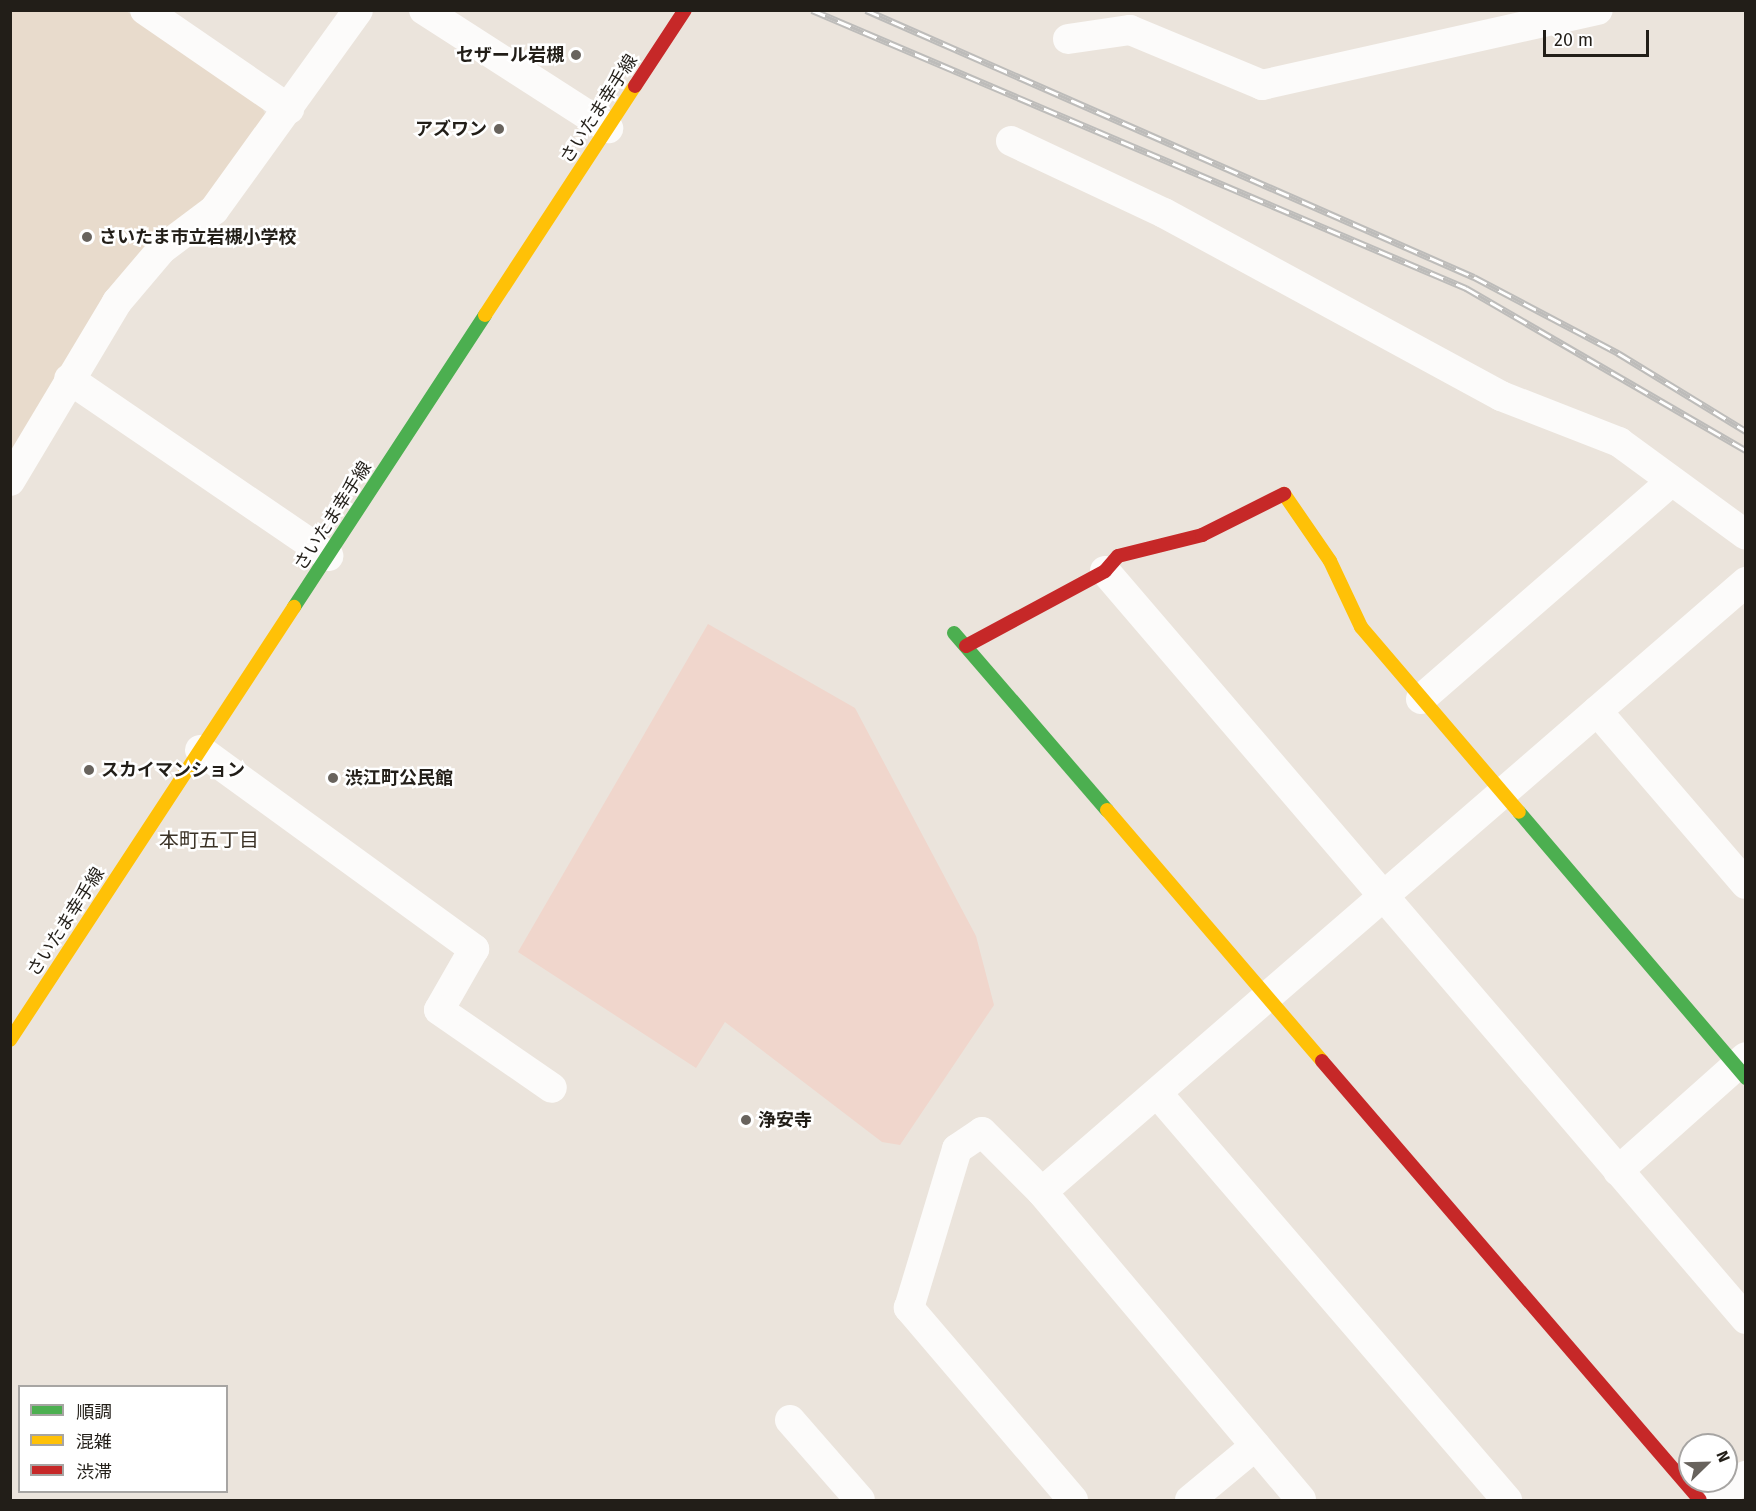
<!DOCTYPE html>
<html>
<head>
<meta charset="utf-8">
<style>
  body { margin:0 }
  #map { position:relative; width:1756px; height:1511px; overflow:hidden; background:#ebe4dc; font-family:"Fira Sans","Noto Sans JP",sans-serif }
  div>[style] { position:absolute }
  .built>* { inset:0; background:#e8dbcc }
  .green>* { inset:0; background:#f0d6cc }
  .street>* { height:30px; margin:-15px; padding:0 15px; transform-origin:15px; border-radius:15px; background:#fcfbfa }
  .fast>* { height:14px; margin:-7px; padding:0 7px; transform-origin:7px; border-radius:7px; background:#4caf50 }
  .slow>* { height:14px; margin:-7px; padding:0 7px; transform-origin:7px; border-radius:7px; background:#ffc107 }
  .jam>* { height:14px; margin:-7px; padding:0 7px; transform-origin:7px; border-radius:7px; background:#c62828 }
  .rail>* { height:7px; margin-top:-3.5px; transform-origin:0; background:repeating-linear-gradient(90deg,#fff 0 14px,#bdbcba 0 28px); box-sizing:border-box; border-block:2px solid #bdbcba }
  .dots>* { width:16px; height:16px; translate:-50% -50%; box-sizing:border-box; border:3px solid #fff; border-radius:50% }
  span { translate:-50% -50%; white-space:nowrap; text-align:center; line-height:1.15; -webkit-text-stroke:5px #fff; paint-order:stroke }
  .poi-label { font-size:18px; color:#221e18; font-weight:700 }
  .right { translate:-100% -50%; text-align:right }
  .left { translate:0 -50%; text-align:left }
  .street-label { font-size:18px; color:#221e18 }
  .neighbourhood-label { font-size:20px; color:#3b3226 }
  .frame { position:absolute; inset:0; border:12px solid #221e18; pointer-events:none }
  .legend { position:absolute; left:18px; top:1385px; width:210px; height:108px; box-sizing:border-box; background:#fff; border:2px solid #a7a5a3; margin:0; padding:8px 10px; list-style:none; font-size:18px; color:#221e18 }
  .legend li { display:flex; align-items:center; gap:12px; height:30px }
  .legend b { width:30px; border:2px solid #a7a5a3 }
  .north { position:absolute; left:1678px; top:1433px; width:60px; height:60px; box-sizing:border-box; background:#fff; border:2px solid #a7a5a3; border-radius:50%; rotate:67deg; font-size:16px; font-weight:700; line-height:24px; text-align:center; color:#221e18 }
  .north::after { content:''; display:block; margin:auto; width:21px; height:27px; background:#68635d; clip-path:polygon(50% 0,100% 100%,50% 72%,0 100%) }
  .scale { position:absolute; left:1543px; top:30px; width:106px; height:27px; box-sizing:border-box; border:3px solid #221e18; border-top:0; padding-left:8px; font-size:18px; line-height:21px; white-space:nowrap; color:#221e18; -webkit-text-stroke:4px #fff; paint-order:stroke }
</style>
</head>
<body>
<div id="map">
  <div class="built">
    <i style="clip-path:polygon(11px 11px,126px 11px,258px 99px,266px 116px,11px 464px)"></i>
  </div>
  <div class="green">
    <i style="clip-path:polygon(708px 624px,855px 708px,976px 936px,994px 1005px,900px 1145px,882px 1142px,725px 1022px,696px 1068px,518px 952px)"></i>
  </div>
  <div class="street">
    <i style="left:145px;top:10px;width:175px;rotate:34.5deg"></i>
    <i style="left:424px;top:10px;width:219px;rotate:32.7deg"></i>
    <i style="left:1068px;top:39px;width:63px;rotate:-8.3deg"></i>
    <i style="left:1130px;top:30px;width:143px;rotate:22.6deg"></i>
    <i style="left:1262px;top:85px;width:344px;rotate:-12.6deg"></i>
    <i style="left:1011px;top:141px;width:169px;rotate:25.2deg"></i>
    <i style="left:1164px;top:213px;width:383px;rotate:28.5deg"></i>
    <i style="left:1501px;top:396px;width:127px;rotate:21.3deg"></i>
    <i style="left:1619px;top:442px;width:157px;rotate:36.2deg"></i>
    <i style="left:69px;top:379px;width:314px;rotate:34.3deg"></i>
    <i style="left:10px;top:481px;width:209px;rotate:-59.1deg"></i>
    <i style="left:117px;top:302px;width:70px;rotate:-49.7deg"></i>
    <i style="left:162px;top:249px;width:65px;rotate:-36.9deg"></i>
    <i style="left:214px;top:210px;width:246px;rotate:-54.2deg"></i>
    <i style="left:1105px;top:571px;width:985px;rotate:49.41deg"></i>
    <i style="left:1421px;top:699px;width:332px;rotate:-41deg"></i>
    <i style="left:1597px;top:711px;width:228px;rotate:49.3deg"></i>
    <i style="left:200px;top:750px;width:339px;rotate:36deg"></i>
    <i style="left:474px;top:949px;width:70px;rotate:119.8deg"></i>
    <i style="left:439px;top:1010px;width:137px;rotate:34.6deg"></i>
    <i style="left:1157px;top:1093px;width:537px;rotate:49.31deg"></i>
    <i style="left:1618px;top:1171px;width:171px;rotate:-41.7deg"></i>
    <i style="left:1042px;top:1192px;width:932px;rotate:-40.91deg"></i>
    <i style="left:790px;top:1420px;width:106px;rotate:48.8deg"></i>
    <i style="left:1073px;top:1500px;width:253px;rotate:-130.5deg"></i>
    <i style="left:909px;top:1308px;width:166px;rotate:-73.2deg"></i>
    <i style="left:957px;top:1149px;width:30px;rotate:-34deg"></i>
    <i style="left:982px;top:1132px;width:85px;rotate:45deg"></i>
    <i style="left:1042px;top:1192px;width:402px;rotate:49.9deg"></i>
    <i style="left:1190px;top:1500px;width:85px;rotate:-39.7deg"></i>
    <i style="left:1718px;top:1500px;width:37px;rotate:-41deg"></i>
  </div>
  <div class="fast">
    <i style="left:294px;top:607px;width:349px;rotate:-56.8deg"></i>
    <i style="left:954px;top:633px;width:234px;rotate:49.2deg"></i>
    <i style="left:1519px;top:812px;width:350px;rotate:49.5deg"></i>
  </div>
  <div class="slow">
    <i style="left:485px;top:315px;width:274px;rotate:-56.8deg"></i>
    <i style="left:1284px;top:494px;width:81px;rotate:55.5deg"></i>
    <i style="left:1330px;top:561px;width:73px;rotate:64.8deg"></i>
    <i style="left:1361px;top:627px;width:243px;rotate:49.5deg"></i>
    <i style="left:1107px;top:810px;width:330px;rotate:49.4deg"></i>
    <i style="left:10px;top:1040px;width:518px;rotate:-56.74deg"></i>
  </div>
  <div class="jam">
    <i style="left:635px;top:86px;width:91px;rotate:-56.7deg"></i>
    <i style="left:966px;top:646px;width:158px;rotate:-28.3deg"></i>
    <i style="left:1105px;top:571px;width:20px;rotate:-49deg"></i>
    <i style="left:1118px;top:556px;width:87px;rotate:-14deg"></i>
    <i style="left:1202px;top:535px;width:92px;rotate:-26.6deg"></i>
    <i style="left:1322px;top:1061px;width:579px;rotate:49.27deg"></i>
  </div>
  <div class="rail">
    <i style="left:812px;top:10px;width:711px;rotate:23.03deg"></i>
    <i style="left:1466px;top:288px;width:323px;rotate:30.1deg"></i>
    <i style="left:866px;top:10px;width:664px;rotate:23.71deg"></i>
    <i style="left:1474px;top:277px;width:163px;rotate:27.8deg"></i>
    <i style="left:1618px;top:353px;width:150px;rotate:31.4deg"></i>
  </div>
  <div class="dots">
    <i style="left:576px;top:55px;background:#68635d"></i>
    <i style="left:499px;top:129px;background:#68635d"></i>
    <i style="left:87px;top:237px;background:#68635d"></i>
    <i style="left:89px;top:770px;background:#68635d"></i>
    <i style="left:333px;top:778px;background:#68635d"></i>
    <i style="left:746px;top:1120px;background:#68635d"></i>
  </div>
  <div class="poi-label">
    <span class="right" style="left:564px;top:55px">セザール岩槻</span>
    <span class="right" style="left:487px;top:129px">アズワン</span>
    <span class="left" style="left:99px;top:237px">さいたま市立岩槻小学校</span>
    <span class="left" style="left:101px;top:770px">スカイマンション</span>
    <span class="left" style="left:345px;top:778px">渋江町公民館</span>
    <span class="left" style="left:758px;top:1120px">浄安寺</span>
  </div>
  <div class="street-label">
    <span style="left:599px;top:109px;rotate:-57deg">さいたま幸手線</span>
    <span style="left:333px;top:516px;rotate:-57deg">さいたま幸手線</span>
    <span style="left:66px;top:922px;rotate:-57deg">さいたま幸手線</span>
  </div>
  <div class="neighbourhood-label">
    <span style="left:209px;top:840px">本町五丁目</span>
  </div>
  <div class="frame"></div>
  <ul class="legend">
  <li><b style="height:8px;background:#4caf50"></b>順調</li>
  <li><b style="height:8px;background:#ffc107"></b>混雑</li>
  <li><b style="height:8px;background:#c62828"></b>渋滞</li>
  </ul>
  <div class="north">N</div>
  <div class="scale">20 m</div>
</div>
</body>
</html>
